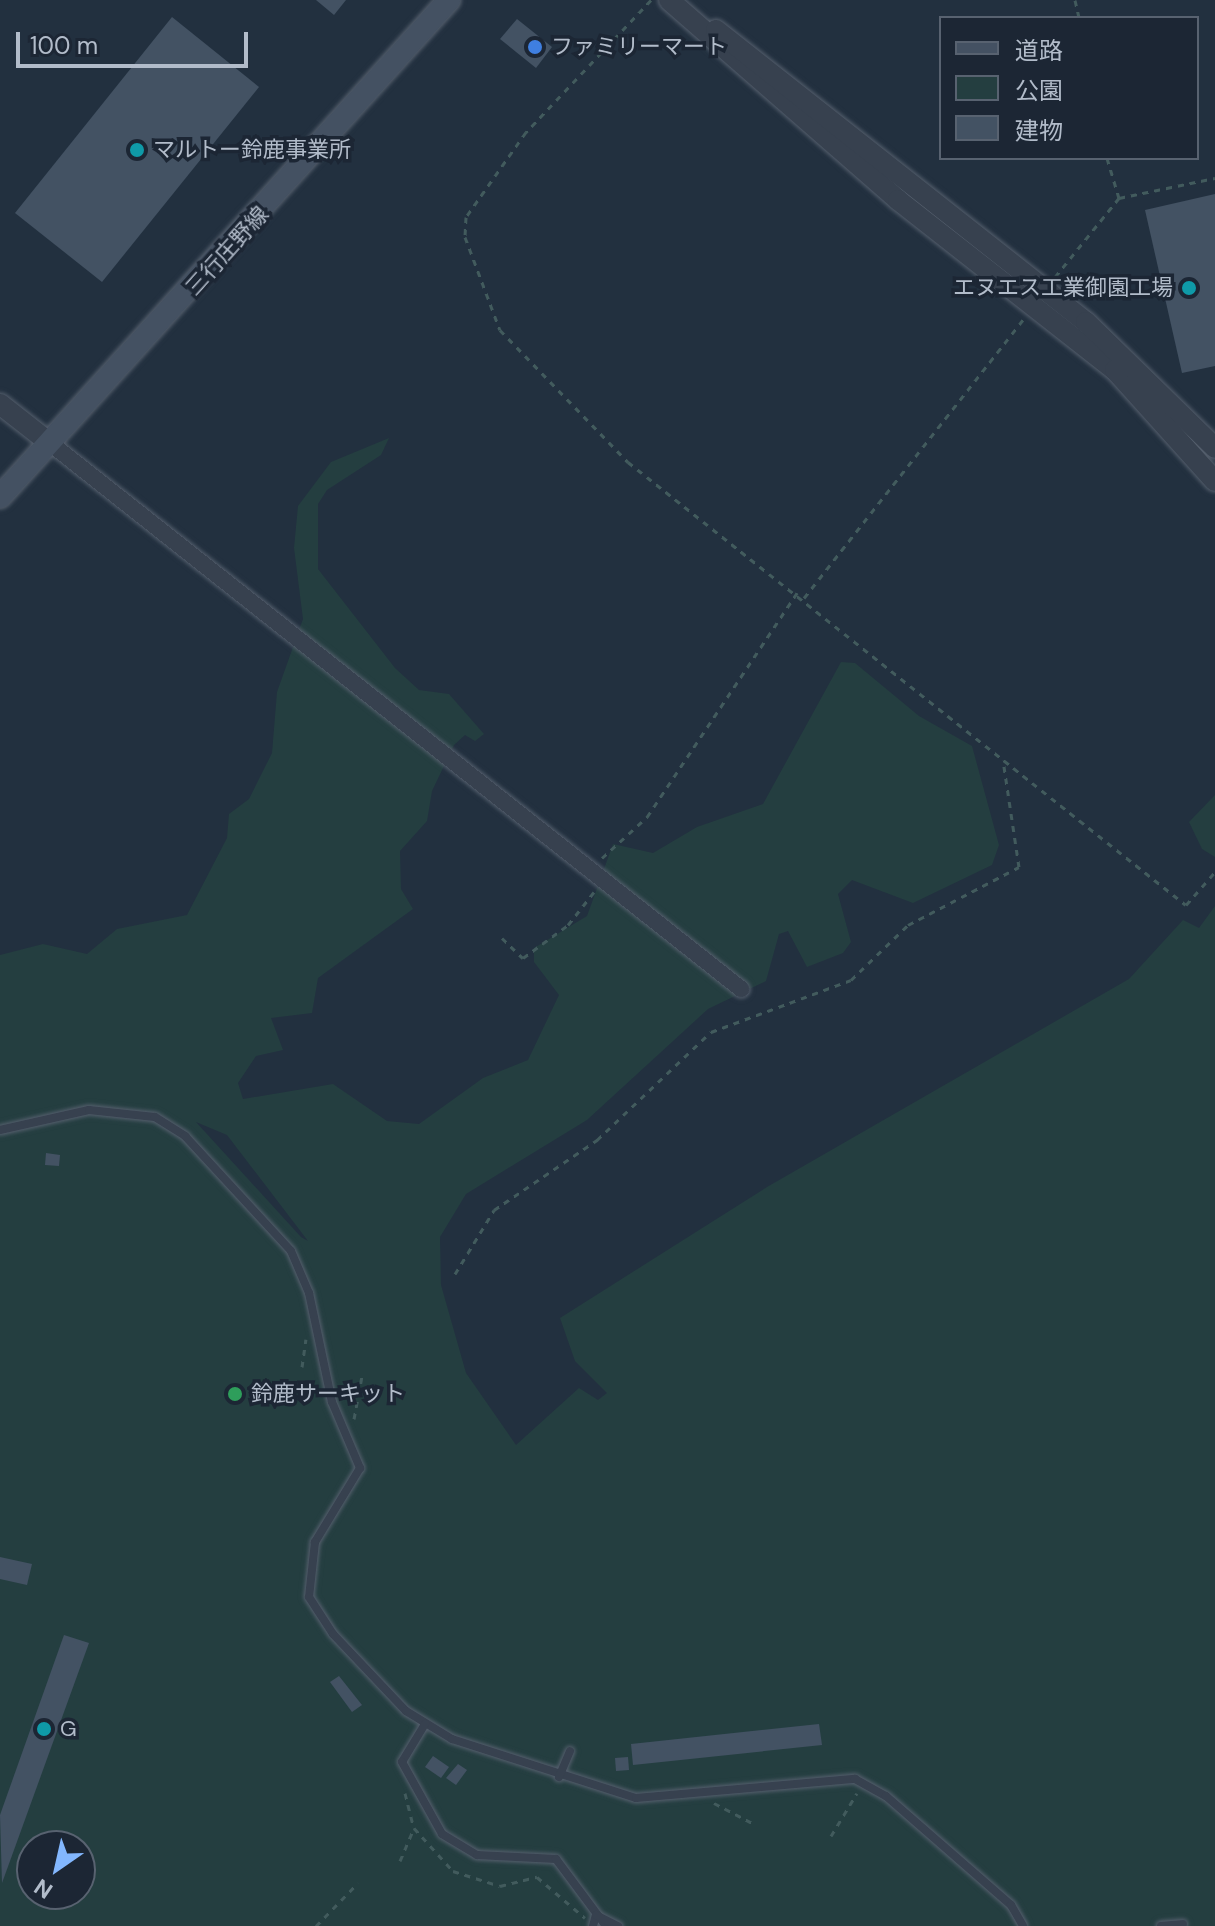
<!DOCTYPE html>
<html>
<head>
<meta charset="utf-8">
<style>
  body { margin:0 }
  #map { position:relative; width:1215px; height:1926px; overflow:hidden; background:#22303f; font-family:"DM Sans","Noto Sans JP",sans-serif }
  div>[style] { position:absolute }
  .green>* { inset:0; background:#243e40 }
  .building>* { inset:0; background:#435263 }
  .path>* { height:3px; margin-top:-1.5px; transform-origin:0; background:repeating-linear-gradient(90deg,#425b5d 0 6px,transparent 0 12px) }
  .roads { filter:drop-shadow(0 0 2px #555f6d) drop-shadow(0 0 2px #555f6d) }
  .service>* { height:8px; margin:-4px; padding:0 4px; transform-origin:4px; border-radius:4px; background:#37414f }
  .minor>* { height:16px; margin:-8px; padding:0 8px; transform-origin:8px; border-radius:8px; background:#37414f }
  .tertiary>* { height:20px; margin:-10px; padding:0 10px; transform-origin:10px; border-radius:10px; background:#37414f }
  .secondary>* { height:22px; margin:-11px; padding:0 11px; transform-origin:11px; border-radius:11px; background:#445162 }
  .dots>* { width:22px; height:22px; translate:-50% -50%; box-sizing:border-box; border:4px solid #1c2634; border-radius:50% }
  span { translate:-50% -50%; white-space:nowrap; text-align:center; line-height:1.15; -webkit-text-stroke:7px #1c2634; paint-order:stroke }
  .poi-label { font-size:22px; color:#b2bcca }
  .left { translate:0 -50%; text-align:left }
  .right { translate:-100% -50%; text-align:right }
  .street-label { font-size:22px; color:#b2bcca }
  .legend { position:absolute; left:939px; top:16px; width:260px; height:144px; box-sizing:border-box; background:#1c2634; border:2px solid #586270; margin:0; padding:10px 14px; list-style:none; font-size:24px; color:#b2bcca }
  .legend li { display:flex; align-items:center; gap:16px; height:40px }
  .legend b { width:40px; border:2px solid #586270 }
  .north { position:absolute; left:16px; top:1830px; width:80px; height:80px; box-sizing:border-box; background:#1c2634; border:2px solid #586270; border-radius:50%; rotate:214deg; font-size:22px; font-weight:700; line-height:32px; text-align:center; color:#b2bcca }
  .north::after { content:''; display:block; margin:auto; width:28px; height:36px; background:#83b7fe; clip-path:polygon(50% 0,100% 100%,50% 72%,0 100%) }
  .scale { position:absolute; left:16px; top:32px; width:232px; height:36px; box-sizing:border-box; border:4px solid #b2bcca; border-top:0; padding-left:10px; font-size:24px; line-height:28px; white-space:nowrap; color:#b2bcca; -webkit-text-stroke:6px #1c2634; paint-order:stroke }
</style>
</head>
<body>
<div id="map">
  <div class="green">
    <i style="clip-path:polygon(evenodd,389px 438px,381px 455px,327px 490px,318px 504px,318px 569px,395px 668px,419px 690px,449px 694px,484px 734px,475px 741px,465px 735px,454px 745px,432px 791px,427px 821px,400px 851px,401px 889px,413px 909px,318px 978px,312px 1013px,271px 1018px,283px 1050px,256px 1056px,238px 1083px,243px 1099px,333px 1084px,387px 1121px,419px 1124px,483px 1078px,528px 1060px,559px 995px,534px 962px,534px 948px,587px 916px,613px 844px,653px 853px,697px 827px,763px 804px,841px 662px,855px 663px,919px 716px,972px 746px,999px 845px,992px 865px,913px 903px,852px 880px,838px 894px,851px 942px,843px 953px,807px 967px,788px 931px,779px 934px,766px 981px,708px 1009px,587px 1120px,466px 1194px,440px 1237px,441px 1285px,466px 1373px,516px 1445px,579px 1388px,598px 1400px,607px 1393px,575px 1361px,560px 1318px,767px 1187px,1129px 979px,1183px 920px,1199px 928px,1215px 906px,1215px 1926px,0 1926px,0 955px,43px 944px,87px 954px,117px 929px,187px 915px,227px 838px,229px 814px,249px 799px,272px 753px,277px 692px,303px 619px,294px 548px,298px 506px,331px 462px,389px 438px,196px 1122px,227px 1135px,308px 1241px,301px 1237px,196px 1122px,389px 438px,32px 1846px,80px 1846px,80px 1894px,32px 1894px,32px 1846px)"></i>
    <i style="clip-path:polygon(1215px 795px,1215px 857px,1202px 849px,1189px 822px)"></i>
  </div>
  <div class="building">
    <i style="clip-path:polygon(316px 0,346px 0,334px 15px)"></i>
    <i style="clip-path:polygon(172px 17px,259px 87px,102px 282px,15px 213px)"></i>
    <i style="clip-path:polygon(517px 19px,552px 47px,536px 68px,500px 39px)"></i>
    <i style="clip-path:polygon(1215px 194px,1215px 366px,1182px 373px,1145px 210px)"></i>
    <i style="clip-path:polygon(46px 1153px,60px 1155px,59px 1166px,45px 1165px)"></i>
    <i style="clip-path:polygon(0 1557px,32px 1564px,27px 1585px,0 1579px)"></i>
    <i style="clip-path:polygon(64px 1635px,89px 1643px,2px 1883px,0 1815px)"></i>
    <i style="clip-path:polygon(339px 1676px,362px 1705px,352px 1712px,330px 1682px)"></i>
    <i style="clip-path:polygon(819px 1724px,822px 1745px,633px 1765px,631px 1744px)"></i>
    <i style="clip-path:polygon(433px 1756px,449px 1767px,441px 1778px,425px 1767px)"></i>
    <i style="clip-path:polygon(628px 1757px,629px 1770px,616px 1771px,615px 1758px)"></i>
    <i style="clip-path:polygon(458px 1764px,467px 1770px,456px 1785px,446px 1778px)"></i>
  </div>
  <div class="path">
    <i style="left:651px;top:0;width:182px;rotate:133.4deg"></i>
    <i style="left:526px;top:132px;width:104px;rotate:125.2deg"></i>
    <i style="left:466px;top:217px;width:20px;rotate:93deg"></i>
    <i style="left:465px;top:237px;width:99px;rotate:69.4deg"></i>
    <i style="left:500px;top:330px;width:184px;rotate:45.9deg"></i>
    <i style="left:628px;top:462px;width:712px;rotate:38.45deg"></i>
    <i style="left:1186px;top:905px;width:44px;rotate:-48.7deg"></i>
    <i style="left:1075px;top:0;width:18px;rotate:77deg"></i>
    <i style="left:1107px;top:158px;width:42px;rotate:73.3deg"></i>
    <i style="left:1055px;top:277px;width:102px;rotate:-51deg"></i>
    <i style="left:1119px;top:198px;width:98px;rotate:-11.8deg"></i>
    <i style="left:804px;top:598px;width:356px;rotate:-51.8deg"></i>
    <i style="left:602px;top:858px;width:61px;rotate:-42.3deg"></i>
    <i style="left:647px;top:817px;width:270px;rotate:-56.2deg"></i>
    <i style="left:502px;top:938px;width:29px;rotate:44deg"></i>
    <i style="left:523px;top:958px;width:56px;rotate:-36.3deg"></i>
    <i style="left:568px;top:925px;width:42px;rotate:-51.8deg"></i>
    <i style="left:455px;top:1274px;width:75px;rotate:-58.6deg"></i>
    <i style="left:494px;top:1210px;width:125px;rotate:-34.2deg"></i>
    <i style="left:597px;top:1140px;width:157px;rotate:-43.5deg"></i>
    <i style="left:711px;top:1032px;width:149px;rotate:-20.4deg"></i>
    <i style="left:851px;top:980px;width:79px;rotate:-44deg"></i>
    <i style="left:908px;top:925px;width:125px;rotate:-27.6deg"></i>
    <i style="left:1019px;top:867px;width:108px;rotate:-98.5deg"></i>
    <i style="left:302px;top:1367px;width:28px;rotate:-82deg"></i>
    <i style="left:354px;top:1419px;width:44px;rotate:-79.5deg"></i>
    <i style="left:405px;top:1793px;width:36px;rotate:76deg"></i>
    <i style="left:414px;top:1828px;width:58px;rotate:47.8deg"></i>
    <i style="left:453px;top:1871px;width:49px;rotate:17.7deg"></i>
    <i style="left:500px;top:1886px;width:38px;rotate:-14deg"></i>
    <i style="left:537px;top:1877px;width:63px;rotate:40.5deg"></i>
    <i style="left:714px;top:1803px;width:45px;rotate:27.7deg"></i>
    <i style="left:831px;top:1836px;width:50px;rotate:-58.8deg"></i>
    <i style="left:400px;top:1861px;width:36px;rotate:-67deg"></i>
    <i style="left:316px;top:1926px;width:60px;rotate:-45.7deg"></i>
  </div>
  <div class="roads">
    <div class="service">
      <i style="left:0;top:1130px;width:91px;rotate:-12.7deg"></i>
      <i style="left:89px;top:1110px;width:66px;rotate:6.1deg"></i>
      <i style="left:155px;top:1117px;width:36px;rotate:32deg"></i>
      <i style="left:185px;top:1136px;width:156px;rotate:47.3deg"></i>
      <i style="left:291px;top:1251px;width:46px;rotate:66.8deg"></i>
      <i style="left:309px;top:1293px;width:111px;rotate:78.1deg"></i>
      <i style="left:332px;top:1402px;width:72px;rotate:67deg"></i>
      <i style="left:360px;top:1468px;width:87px;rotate:121.3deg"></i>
      <i style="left:315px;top:1542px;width:55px;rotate:96.2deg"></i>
      <i style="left:309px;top:1597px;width:44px;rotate:57deg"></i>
      <i style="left:333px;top:1634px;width:106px;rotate:46.5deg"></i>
      <i style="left:406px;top:1711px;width:54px;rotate:31.3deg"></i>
      <i style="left:452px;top:1739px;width:193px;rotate:17.8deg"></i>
      <i style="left:636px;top:1798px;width:220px;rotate:-5deg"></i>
      <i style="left:855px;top:1779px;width:35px;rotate:29deg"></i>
      <i style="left:886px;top:1796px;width:166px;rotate:41.1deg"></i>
      <i style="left:1011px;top:1905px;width:24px;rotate:60deg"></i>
      <i style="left:425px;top:1724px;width:44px;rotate:121.2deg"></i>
      <i style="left:402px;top:1762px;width:82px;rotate:60.9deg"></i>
      <i style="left:442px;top:1834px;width:41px;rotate:31deg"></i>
      <i style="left:477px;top:1855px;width:79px;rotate:2.9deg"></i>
      <i style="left:556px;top:1859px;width:84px;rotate:53.3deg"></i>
      <i style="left:559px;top:1777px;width:28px;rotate:-67deg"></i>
      <i style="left:593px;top:1926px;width:11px;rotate:-75deg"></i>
      <i style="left:596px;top:1915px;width:25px;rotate:27deg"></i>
      <i style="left:1161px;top:1926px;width:22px;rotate:-5deg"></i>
    </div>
    <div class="minor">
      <i style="left:50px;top:443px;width:881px;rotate:38.31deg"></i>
    </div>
    <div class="tertiary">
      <i style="left:669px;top:0;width:304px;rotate:41.1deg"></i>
      <i style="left:898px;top:200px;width:276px;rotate:38.1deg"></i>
      <i style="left:1115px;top:370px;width:149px;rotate:48deg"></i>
      <i style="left:716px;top:30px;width:471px;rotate:38.3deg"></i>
      <i style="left:1086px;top:322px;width:180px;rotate:44.3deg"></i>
      <i style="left:0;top:404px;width:63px;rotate:38deg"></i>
    </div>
    <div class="secondary">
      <i style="left:0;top:497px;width:670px;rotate:-47.9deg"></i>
    </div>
  </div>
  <div class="dots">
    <i style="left:535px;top:47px;background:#3f7fe0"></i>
    <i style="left:137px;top:150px;background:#0f9aa8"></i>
    <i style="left:1189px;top:288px;background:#0f9aa8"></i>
    <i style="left:235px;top:1394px;background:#2e9e5b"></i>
    <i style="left:44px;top:1729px;background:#0f9aa8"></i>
  </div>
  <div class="poi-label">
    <span class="left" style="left:551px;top:47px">ファミリーマート</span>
    <span class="left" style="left:153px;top:150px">マルトー鈴鹿事業所</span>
    <span class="right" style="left:1173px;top:288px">エヌエス工業御園工場</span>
    <span class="left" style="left:251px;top:1394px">鈴鹿サーキット</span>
    <span class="left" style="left:60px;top:1729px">G</span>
  </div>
  <div class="street-label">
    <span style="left:227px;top:251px;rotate:-48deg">三行庄野線</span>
  </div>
  <ul class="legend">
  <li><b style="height:10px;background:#445162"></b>道路</li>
  <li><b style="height:22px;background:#243e40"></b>公園</li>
  <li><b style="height:22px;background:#435263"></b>建物</li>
  </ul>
  <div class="north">N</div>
  <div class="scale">100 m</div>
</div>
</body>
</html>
